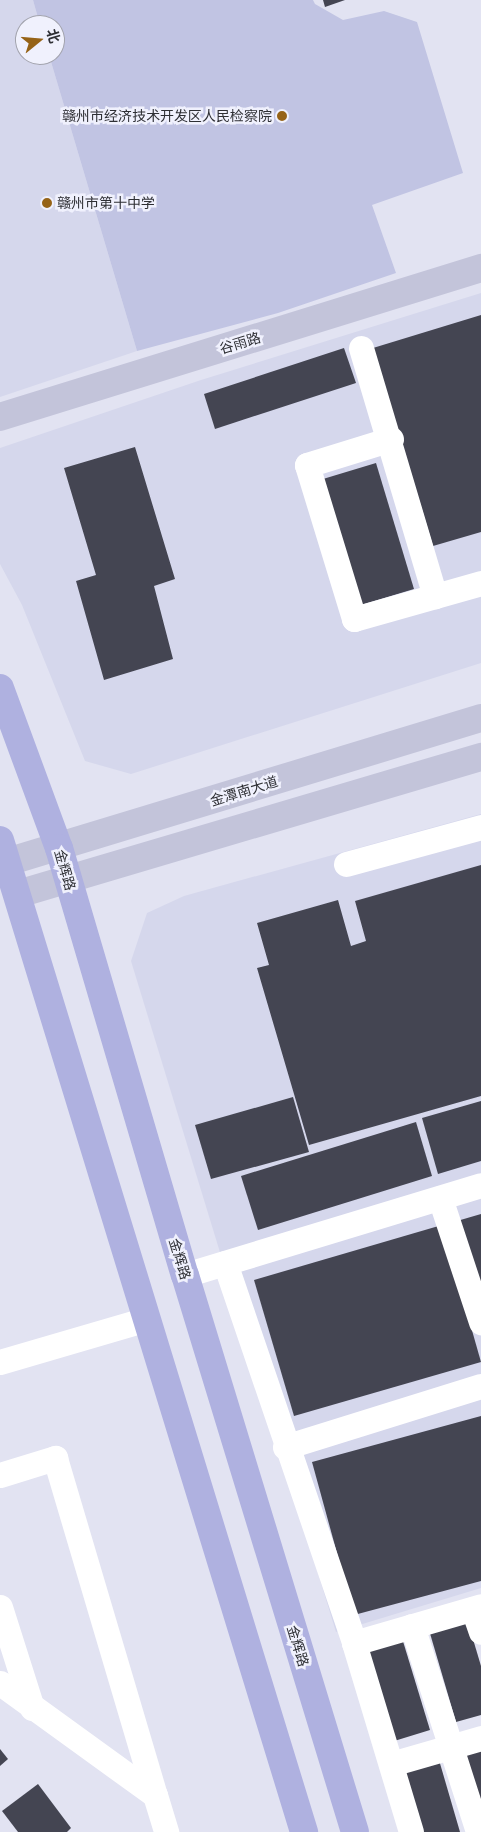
<!DOCTYPE html>
<html>
<head>
<meta charset="utf-8">
<style>
  body { margin:0 }
  #map { position:relative; width:481px; height:1832px; overflow:hidden; background:#e2e3f2; font-family:"Noto Sans","Noto Sans SC",sans-serif }
  div>[style] { position:absolute }
  .built>* { inset:0; background:#d5d7ec }
  .green>* { inset:0; background:#c1c4e3 }
  .building>* { inset:0; background:#444552 }
  .street>* { height:25px; margin:-12.5px; padding:0 12.5px; transform-origin:12.5px; border-radius:12.5px; background:#fff }
  .secondary>* { height:28px; margin:-14px; padding:0 14px; transform-origin:14px; border-radius:14px; background:#c3c4da }
  .primary>* { height:28px; margin:-14px; padding:0 14px; transform-origin:14px; border-radius:14px; background:#afb1e0 }
  .dots>* { width:14px; height:14px; translate:-50% -50%; box-sizing:border-box; border:2px solid #f0f1fd; border-radius:50% }
  span { translate:-50% -50%; white-space:nowrap; text-align:center; line-height:1.15; -webkit-text-stroke:5px #f0f1fd; paint-order:stroke }
  .poi-label { font-size:14px; color:#2e2f34 }
  .right { translate:-100% -50%; text-align:right }
  .left { translate:0 -50%; text-align:left }
  .street-label { font-size:14px; color:#2e2f34 }
  .north { position:absolute; left:15px; top:15px; width:50px; height:50px; box-sizing:border-box; background:#f0f1fd; border:1px solid #a2a3ad; border-radius:50%; rotate:73deg; font-size:14px; font-weight:700; line-height:20px; text-align:center; color:#2e2f34 }
  .north::after { content:''; display:block; margin:auto; width:18px; height:22px; background:#966317; clip-path:polygon(50% 0,100% 100%,50% 72%,0 100%) }
</style>
</head>
<body>
<div id="map">
  <div class="built">
    <i style="clip-path:polygon(0 0,33px 0,40px 25px,25px 25px,25px 55px,49px 55px,137px 351px,0 397px)"></i>
    <i style="clip-path:polygon(481px 293px,481px 663px,131px 774px,85px 761px,22px 605px,0 564px,0 448px,201px 380px)"></i>
    <i style="clip-path:polygon(481px 814px,481px 1588px,336px 1632px,131px 961px,147px 913px,184px 896px)"></i>
  </div>
  <div class="green">
    <i style="clip-path:polygon(33px 0,313px 0,315px 4px,343px 20px,384px 11px,417px 22px,463px 173px,372px 205px,396px 273px,278px 313px,137px 351px,49px 55px,55px 55px,55px 25px,40px 25px)"></i>
  </div>
  <div class="building">
    <i style="clip-path:polygon(323px 0,345px 0,325px 7px)"></i>
    <i style="clip-path:polygon(481px 315px,481px 532px,433px 546px,373px 348px)"></i>
    <i style="clip-path:polygon(344px 348px,356px 383px,215px 429px,204px 394px)"></i>
    <i style="clip-path:polygon(135px 447px,175px 579px,154px 586px,173px 659px,104px 680px,76px 581px,96px 575px,64px 468px)"></i>
    <i style="clip-path:polygon(376px 463px,414px 589px,361px 605px,323px 479px)"></i>
    <i style="clip-path:polygon(481px 865px,481px 1096px,309px 1145px,257px 968px,269px 965px,257px 923px,338px 900px,351px 946px,366px 941px,355px 901px)"></i>
    <i style="clip-path:polygon(293px 1097px,309px 1152px,211px 1179px,195px 1125px)"></i>
    <i style="clip-path:polygon(481px 1101px,481px 1161px,438px 1174px,422px 1118px)"></i>
    <i style="clip-path:polygon(416px 1122px,432px 1176px,258px 1230px,241px 1176px)"></i>
    <i style="clip-path:polygon(481px 1214px,481px 1297px,457px 1221px)"></i>
    <i style="clip-path:polygon(442px 1225px,481px 1362px,294px 1416px,254px 1280px)"></i>
    <i style="clip-path:polygon(481px 1416px,481px 1581px,354px 1615px,312px 1462px)"></i>
    <i style="clip-path:polygon(467px 1619px,481px 1666px,481px 1715px,456px 1722px,429px 1630px)"></i>
    <i style="clip-path:polygon(402px 1638px,430px 1730px,391px 1742px,364px 1649px)"></i>
    <i style="clip-path:polygon(481px 1748px,481px 1801px,465px 1753px)"></i>
    <i style="clip-path:polygon(0 1749px,8px 1759px,0 1766px)"></i>
    <i style="clip-path:polygon(439px 1760px,460px 1832px,418px 1832px,400px 1772px)"></i>
    <i style="clip-path:polygon(38px 1784px,71px 1828px,67px 1832px,18px 1832px,2px 1811px)"></i>
  </div>
  <div class="street">
    <i style="left:361px;top:348px;width:259px;rotate:73.4deg"></i>
    <i style="left:391px;top:439px;width:88px;rotate:162.8deg"></i>
    <i style="left:307px;top:465px;width:161px;rotate:73deg"></i>
    <i style="left:354px;top:619px;width:132px;rotate:-15.8deg"></i>
    <i style="left:346px;top:864px;width:140px;rotate:-15.3deg"></i>
    <i style="left:440px;top:1198px;width:131px;rotate:71.7deg"></i>
    <i style="left:225px;top:1263px;width:401px;rotate:71.2deg"></i>
    <i style="left:354px;top:1643px;width:197px;rotate:73.2deg"></i>
    <i style="left:185px;top:1275px;width:309px;rotate:-16.9deg"></i>
    <i style="left:0;top:1362px;width:153px;rotate:-16.3deg"></i>
    <i style="left:285px;top:1447px;width:205px;rotate:-17.3deg"></i>
    <i style="left:0;top:1475px;width:58px;rotate:-17.2deg"></i>
    <i style="left:55px;top:1458px;width:352px;rotate:73.5deg"></i>
    <i style="left:0;top:1607px;width:106px;rotate:72.4deg"></i>
    <i style="left:473px;top:1609px;width:24px;rotate:71deg"></i>
    <i style="left:412px;top:1626px;width:216px;rotate:72.2deg"></i>
    <i style="left:354px;top:1643px;width:132px;rotate:-16.2deg"></i>
    <i style="left:0;top:1683px;width:191px;rotate:35.9deg"></i>
    <i style="left:155px;top:1795px;width:39px;rotate:73deg"></i>
    <i style="left:391px;top:1764px;width:94px;rotate:-16.1deg"></i>
  </div>
  <div class="secondary">
    <i style="left:0;top:417px;width:504px;rotate:-17.21deg"></i>
    <i style="left:7px;top:862px;width:495px;rotate:-16.9deg"></i>
    <i style="left:18px;top:894px;width:483px;rotate:-16.5deg"></i>
  </div>
  <div class="primary">
    <i style="left:0;top:688px;width:171px;rotate:69.8deg"></i>
    <i style="left:59px;top:848px;width:445px;rotate:73.6deg"></i>
    <i style="left:185px;top:1275px;width:582px;rotate:73.03deg"></i>
    <i style="left:0;top:840px;width:1038px;rotate:72.96deg"></i>
  </div>
  <div class="dots">
    <i style="left:282px;top:116px;background:#966317"></i>
    <i style="left:47px;top:203px;background:#966317"></i>
  </div>
  <div class="poi-label">
    <span class="right" style="left:272px;top:116px">赣州市经济技术开发区人民检察院</span>
    <span class="left" style="left:57px;top:203px">赣州市第十中学</span>
  </div>
  <div class="street-label">
    <span style="left:240px;top:343px;rotate:-17deg">谷雨路</span>
    <span style="left:244px;top:791px;rotate:-17deg">金潭南大道</span>
    <span style="left:65px;top:870px;rotate:74deg">金辉路</span>
    <span style="left:180px;top:1259px;rotate:73deg">金辉路</span>
    <span style="left:298px;top:1646px;rotate:73deg">金辉路</span>
  </div>
  <div class="north">北</div>
</div>
</body>
</html>
